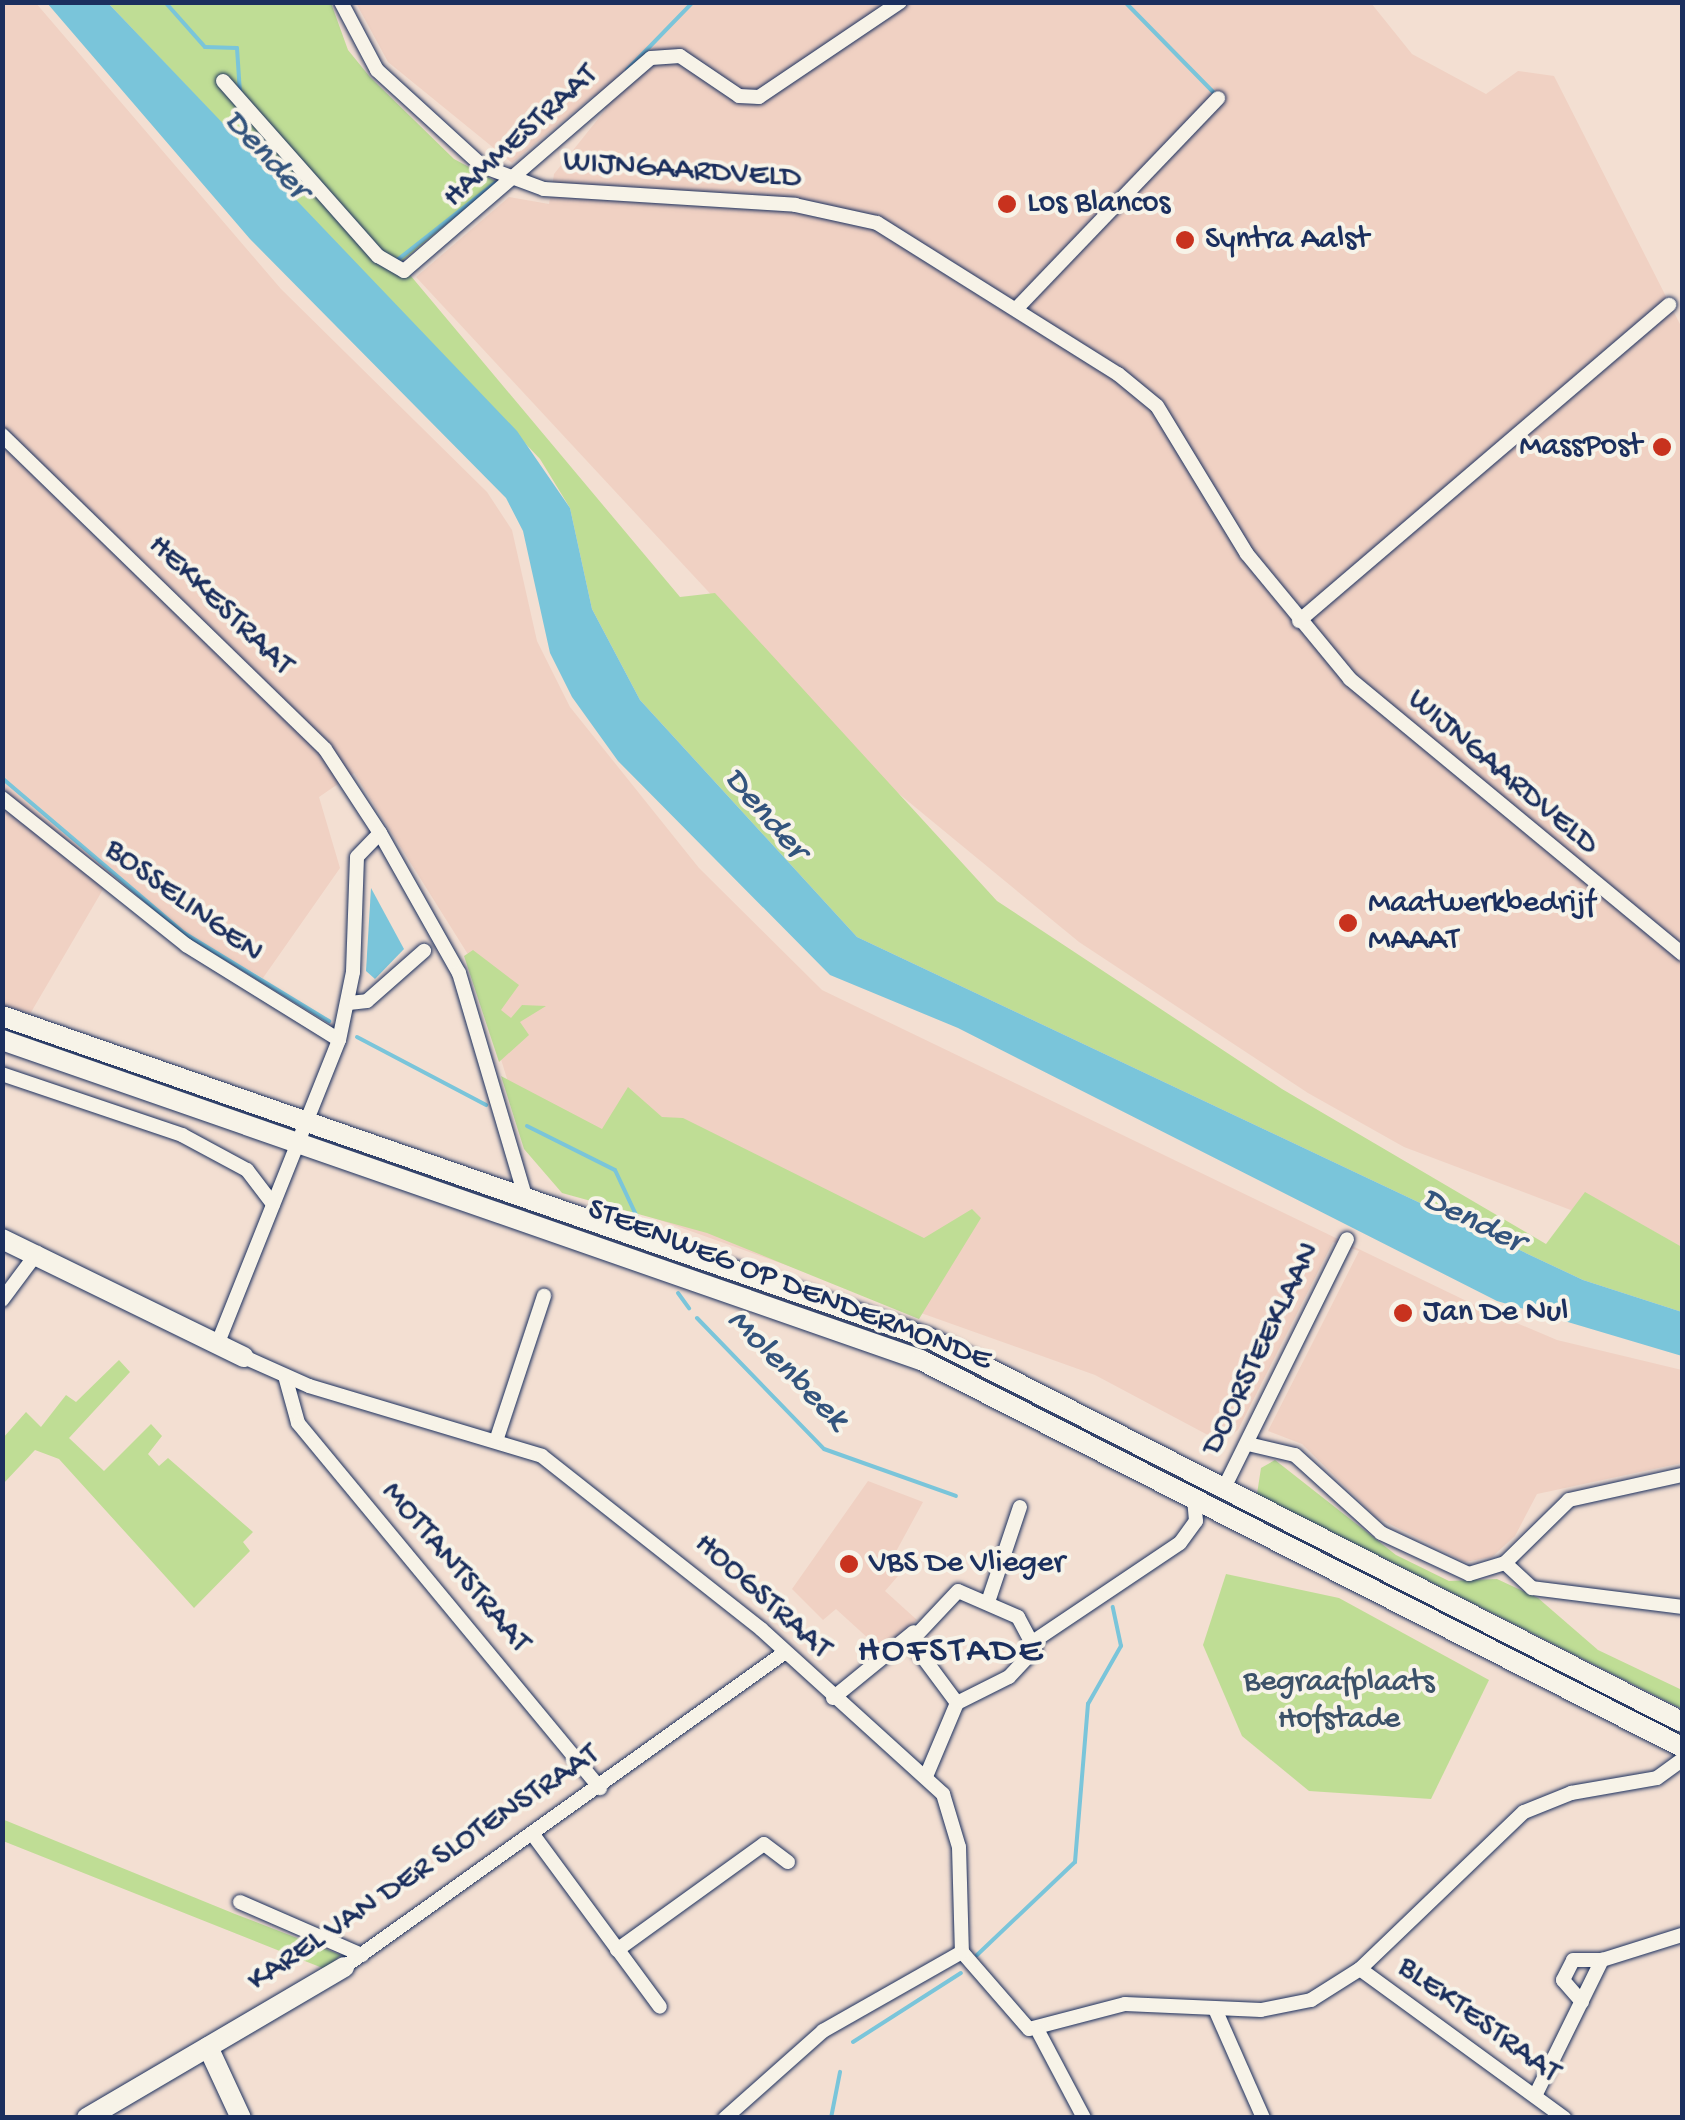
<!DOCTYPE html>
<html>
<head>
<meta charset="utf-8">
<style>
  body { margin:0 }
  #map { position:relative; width:1685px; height:2120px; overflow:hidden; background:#f3dfd2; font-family:"Gochi Hand",sans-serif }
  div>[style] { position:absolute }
  .built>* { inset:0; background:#f0d1c3 }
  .green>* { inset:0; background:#bfdd95 }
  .water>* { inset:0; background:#7ac5da }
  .stream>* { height:4px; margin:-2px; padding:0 2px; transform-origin:2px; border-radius:2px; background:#7ac5da }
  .roads { filter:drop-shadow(0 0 2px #1b2f5e) drop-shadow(0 0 2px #1b2f5e) }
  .street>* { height:14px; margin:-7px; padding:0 7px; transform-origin:7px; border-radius:7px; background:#f7f3e8 }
  .secondary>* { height:20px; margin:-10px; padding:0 10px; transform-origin:10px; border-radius:10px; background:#f7f3e8 }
  .dots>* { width:28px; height:28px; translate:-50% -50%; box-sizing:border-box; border:5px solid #f7f3e8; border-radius:50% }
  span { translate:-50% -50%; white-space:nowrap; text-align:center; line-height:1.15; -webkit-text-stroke:8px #f7f3e8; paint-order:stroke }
  .street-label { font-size:32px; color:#1b2f5e }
  .poi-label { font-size:32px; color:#1b2f5e }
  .left { translate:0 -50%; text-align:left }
  .right { translate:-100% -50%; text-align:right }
  .park-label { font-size:32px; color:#3c5269 }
  .water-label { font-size:35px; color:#33547d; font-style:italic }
  .quarter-label { font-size:38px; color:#1b2f5e; letter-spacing:2.5px }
  .frame { position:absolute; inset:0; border:5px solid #1b2f5e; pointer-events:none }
</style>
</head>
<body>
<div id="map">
  <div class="built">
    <i style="clip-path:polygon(35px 2px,281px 289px,487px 492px,512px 530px,537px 641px,570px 707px,699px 868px,822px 990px,1481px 1308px,1557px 1340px,1682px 1370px,1682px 1463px,1537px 1494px,1515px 1536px,1492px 1557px,1465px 1562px,1376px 1517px,1302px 1444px,1268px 1431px,1359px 1251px,1333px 1242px,1238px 1430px,1221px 1442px,1095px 1375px,553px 1182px,530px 1153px,469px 956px,354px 773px,319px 797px,340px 868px,263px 978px,184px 933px,112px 874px,30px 1014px,3px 1005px,2px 3px)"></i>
    <i style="clip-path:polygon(356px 3px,1371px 3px,1412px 54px,1486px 94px,1518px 71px,1554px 76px,1682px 328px,1682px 1247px,1585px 1193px,1576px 1212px,1404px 1147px,1308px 1093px,1079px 942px,887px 784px,416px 277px,509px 197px,549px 204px,554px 174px,606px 109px,593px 96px,512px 163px,388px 62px)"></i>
    <i style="clip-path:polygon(868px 1481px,923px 1502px,887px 1568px,898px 1576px,885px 1591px,917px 1620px,881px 1650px,836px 1609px,823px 1620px,792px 1589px)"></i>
  </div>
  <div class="green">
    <i style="clip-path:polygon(108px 3px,331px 3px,348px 50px,370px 77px,454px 159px,497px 182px,400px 263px,680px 597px,715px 593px,997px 901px,1282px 1089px,1546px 1244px,1585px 1192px,1682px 1247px,1682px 1312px,1583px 1280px,857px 937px,640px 700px,592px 609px,570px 508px,540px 459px)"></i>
    <i style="clip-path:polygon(473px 950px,519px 985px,501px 1010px,511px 1018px,522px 1005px,546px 1006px,520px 1022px,529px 1035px,499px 1062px,464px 956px)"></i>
    <i style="clip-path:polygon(501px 1076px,602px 1129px,628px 1087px,662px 1117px,683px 1118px,924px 1238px,972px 1209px,981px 1218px,919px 1319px,707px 1233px,562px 1193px,524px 1149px)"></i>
    <i style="clip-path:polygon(119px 1360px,130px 1372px,69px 1438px,104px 1471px,151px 1424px,162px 1436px,148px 1454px,159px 1466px,168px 1458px,253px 1532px,243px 1542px,250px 1551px,194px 1608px,59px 1459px,35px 1450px,3px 1484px,3px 1438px,26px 1412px,41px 1427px,66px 1395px,76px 1402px)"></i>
    <i style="clip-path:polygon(1275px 1460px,1396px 1555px,1449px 1581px,1497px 1579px,1538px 1598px,1598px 1650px,1682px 1690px,1682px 1709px,1257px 1494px,1261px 1468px)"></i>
    <i style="clip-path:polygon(1226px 1574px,1339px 1598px,1489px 1680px,1431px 1799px,1309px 1791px,1242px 1736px,1203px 1645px)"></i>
    <i style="clip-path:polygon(2px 1819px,235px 1914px,341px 1955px,325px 1969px,3px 1841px)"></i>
  </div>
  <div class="water">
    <i style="clip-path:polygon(47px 3px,108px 3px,517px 431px,570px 508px,592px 609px,640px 700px,857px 937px,1583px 1280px,1682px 1312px,1682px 1356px,1497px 1301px,958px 1028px,830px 975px,618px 761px,572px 697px,550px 653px,523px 531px,506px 498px,250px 239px)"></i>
    <i style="clip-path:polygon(371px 888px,404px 949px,375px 979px,366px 971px)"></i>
  </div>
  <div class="stream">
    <i style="left:165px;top:2px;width:60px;rotate:48.4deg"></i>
    <i style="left:205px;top:47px;width:32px;rotate:2deg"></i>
    <i style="left:237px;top:48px;width:45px;rotate:86.2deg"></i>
    <i style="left:1125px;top:2px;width:126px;rotate:45.6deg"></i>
    <i style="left:627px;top:70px;width:95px;rotate:-45.9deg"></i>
    <i style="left:396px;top:261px;width:126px;rotate:-38.2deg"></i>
    <i style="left:2px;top:778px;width:239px;rotate:40.4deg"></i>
    <i style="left:184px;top:933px;width:170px;rotate:31.3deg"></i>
    <i style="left:357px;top:1037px;width:146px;rotate:27.8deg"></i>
    <i style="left:527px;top:1126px;width:98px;rotate:26.6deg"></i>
    <i style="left:615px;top:1170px;width:52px;rotate:64.9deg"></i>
    <i style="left:678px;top:1293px;width:19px;rotate:54deg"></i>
    <i style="left:697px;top:1318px;width:182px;rotate:45.9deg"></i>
    <i style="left:824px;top:1449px;width:140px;rotate:19.6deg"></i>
    <i style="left:977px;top:1955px;width:135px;rotate:-43.5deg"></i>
    <i style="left:1075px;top:1862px;width:159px;rotate:-85.3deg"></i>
    <i style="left:1088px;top:1704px;width:67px;rotate:-60.4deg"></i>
    <i style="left:1121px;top:1646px;width:40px;rotate:-102deg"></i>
    <i style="left:853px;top:2042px;width:128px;rotate:-32.6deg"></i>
    <i style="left:831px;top:2118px;width:47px;rotate:-78.9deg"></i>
  </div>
  <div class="roads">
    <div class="street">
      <i style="left:341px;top:2px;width:77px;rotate:62.1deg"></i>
      <i style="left:377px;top:70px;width:142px;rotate:42.4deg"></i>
      <i style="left:482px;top:166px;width:66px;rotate:20.4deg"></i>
      <i style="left:544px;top:189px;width:252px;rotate:3.6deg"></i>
      <i style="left:795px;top:205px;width:84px;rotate:12.4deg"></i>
      <i style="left:877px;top:223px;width:284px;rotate:32.1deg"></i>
      <i style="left:1118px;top:374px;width:50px;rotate:39.4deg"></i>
      <i style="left:1157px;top:406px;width:173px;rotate:58.7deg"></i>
      <i style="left:1247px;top:554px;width:162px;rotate:50.5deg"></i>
      <i style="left:1350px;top:679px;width:431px;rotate:39.6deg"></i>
      <i style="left:223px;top:81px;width:234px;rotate:48.5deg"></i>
      <i style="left:378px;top:256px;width:30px;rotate:30deg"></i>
      <i style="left:404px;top:271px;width:326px;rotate:-40.8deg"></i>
      <i style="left:651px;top:58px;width:29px;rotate:-4deg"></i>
      <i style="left:680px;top:56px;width:71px;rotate:34.1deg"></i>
      <i style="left:739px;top:96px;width:20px;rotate:3deg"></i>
      <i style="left:759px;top:97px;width:170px;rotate:-34deg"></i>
      <i style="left:1016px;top:309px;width:292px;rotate:-46.2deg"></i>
      <i style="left:2px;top:435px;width:450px;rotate:44.2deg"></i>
      <i style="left:325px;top:749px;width:100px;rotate:56.8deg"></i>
      <i style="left:380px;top:833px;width:33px;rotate:134deg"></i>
      <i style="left:357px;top:857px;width:115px;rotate:92deg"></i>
      <i style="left:353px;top:972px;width:69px;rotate:101.6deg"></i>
      <i style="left:339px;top:1040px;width:325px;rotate:111.8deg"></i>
      <i style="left:1299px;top:621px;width:487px;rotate:-40.5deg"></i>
      <i style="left:2px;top:798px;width:236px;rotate:38.6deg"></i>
      <i style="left:186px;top:945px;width:180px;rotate:31.8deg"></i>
      <i style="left:380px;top:833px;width:161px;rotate:60.6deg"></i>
      <i style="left:459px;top:973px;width:233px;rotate:73.5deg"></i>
      <i style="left:349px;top:1003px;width:18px;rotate:-6deg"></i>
      <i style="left:367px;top:1001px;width:76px;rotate:-41.3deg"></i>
      <i style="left:2px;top:1074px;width:190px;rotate:18.7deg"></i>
      <i style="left:182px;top:1135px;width:74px;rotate:28.3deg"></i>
      <i style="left:247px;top:1170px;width:43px;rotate:52.6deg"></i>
      <i style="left:2px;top:1300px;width:59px;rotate:-53.3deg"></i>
      <i style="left:244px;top:1357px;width:71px;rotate:24deg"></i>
      <i style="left:309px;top:1386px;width:243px;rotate:16.7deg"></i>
      <i style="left:542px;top:1456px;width:279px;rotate:38.3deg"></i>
      <i style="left:761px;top:1629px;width:246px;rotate:42.2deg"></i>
      <i style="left:943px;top:1794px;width:55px;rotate:73.2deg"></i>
      <i style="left:959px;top:1847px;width:105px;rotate:88.4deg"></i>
      <i style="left:962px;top:1952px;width:102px;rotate:49deg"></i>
      <i style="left:1029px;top:2029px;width:99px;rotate:-14.6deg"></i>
      <i style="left:1125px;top:2004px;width:136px;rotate:2.5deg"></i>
      <i style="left:1261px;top:2010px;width:51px;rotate:-11.3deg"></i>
      <i style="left:1311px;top:2000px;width:58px;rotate:-32.3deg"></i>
      <i style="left:1360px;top:1969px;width:227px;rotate:-43.8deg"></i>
      <i style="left:1524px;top:1812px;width:51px;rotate:-22deg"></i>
      <i style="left:1571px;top:1793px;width:87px;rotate:-9.9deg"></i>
      <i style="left:1657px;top:1778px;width:31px;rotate:-36deg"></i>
      <i style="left:285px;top:1376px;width:49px;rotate:74.5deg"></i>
      <i style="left:298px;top:1423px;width:474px;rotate:50.4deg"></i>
      <i style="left:497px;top:1438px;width:150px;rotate:-71.7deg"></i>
      <i style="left:1248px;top:1444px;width:48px;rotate:13.2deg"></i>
      <i style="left:1295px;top:1455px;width:116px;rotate:42.2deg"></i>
      <i style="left:1381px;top:1533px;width:97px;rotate:25deg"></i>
      <i style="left:1469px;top:1574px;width:38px;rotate:-17deg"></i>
      <i style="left:1505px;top:1563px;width:90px;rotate:-44.5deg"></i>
      <i style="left:1569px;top:1500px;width:116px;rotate:-12.5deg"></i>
      <i style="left:1226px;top:1484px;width:273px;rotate:-63.7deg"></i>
      <i style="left:1505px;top:1563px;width:37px;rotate:43deg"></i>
      <i style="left:1532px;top:1588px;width:151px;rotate:7.2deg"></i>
      <i style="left:989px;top:1599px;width:97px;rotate:-71.4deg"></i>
      <i style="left:1037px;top:1639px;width:172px;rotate:-33.9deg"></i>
      <i style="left:1180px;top:1543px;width:27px;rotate:-54deg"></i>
      <i style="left:1196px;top:1521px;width:25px;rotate:-95deg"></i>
      <i style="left:833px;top:1698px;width:104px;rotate:-39.2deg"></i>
      <i style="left:927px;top:1774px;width:77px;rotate:-67.1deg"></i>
      <i style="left:957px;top:1703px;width:58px;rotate:-26.6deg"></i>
      <i style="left:1009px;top:1677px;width:38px;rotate:-47deg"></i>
      <i style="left:1035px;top:1649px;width:36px;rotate:-118deg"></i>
      <i style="left:1018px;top:1617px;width:65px;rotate:-156.6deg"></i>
      <i style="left:958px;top:1591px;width:69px;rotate:133.2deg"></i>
      <i style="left:911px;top:1641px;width:77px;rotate:53.4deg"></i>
      <i style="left:534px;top:1836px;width:212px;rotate:53.6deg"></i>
      <i style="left:240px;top:1902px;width:133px;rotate:23.5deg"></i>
      <i style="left:617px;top:1950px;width:181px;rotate:-35.8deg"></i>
      <i style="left:764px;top:1844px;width:30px;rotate:37deg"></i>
      <i style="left:344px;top:1967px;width:541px;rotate:-35.51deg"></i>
      <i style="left:1360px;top:1969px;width:253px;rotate:36.1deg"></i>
      <i style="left:1582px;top:2002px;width:29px;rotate:-131deg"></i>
      <i style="left:1563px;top:1980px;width:22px;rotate:-63deg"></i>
      <i style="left:1573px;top:1960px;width:29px"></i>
      <i style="left:1215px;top:2009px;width:119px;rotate:66.2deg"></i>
      <i style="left:1038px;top:2031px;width:98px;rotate:62.1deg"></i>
      <i style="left:1535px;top:2096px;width:152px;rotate:-63.8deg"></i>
      <i style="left:1602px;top:1960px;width:84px;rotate:-17.4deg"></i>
      <i style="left:725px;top:2118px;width:131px;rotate:-41.6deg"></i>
      <i style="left:823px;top:2031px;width:160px;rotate:-29.6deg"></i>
    </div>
    <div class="secondary">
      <i style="left:2px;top:1016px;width:981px;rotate:19.16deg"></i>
      <i style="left:929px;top:1338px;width:845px;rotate:27.02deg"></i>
      <i style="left:2px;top:1040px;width:973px;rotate:19.2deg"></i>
      <i style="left:921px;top:1360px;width:854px;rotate:26.96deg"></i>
      <i style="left:2px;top:1239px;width:269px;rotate:26deg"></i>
      <i style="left:208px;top:2047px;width:78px;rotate:65.1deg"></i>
      <i style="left:87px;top:2118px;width:298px;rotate:-30.4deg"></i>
    </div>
  </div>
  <div class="dots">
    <i style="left:1007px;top:204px;background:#c8321e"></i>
    <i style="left:1185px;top:240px;background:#c8321e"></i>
    <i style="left:1662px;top:447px;background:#c8321e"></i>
    <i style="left:1348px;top:923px;background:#c8321e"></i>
    <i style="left:1403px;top:1313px;background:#c8321e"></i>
    <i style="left:849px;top:1564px;background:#c8321e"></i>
  </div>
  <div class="street-label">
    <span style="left:521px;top:137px;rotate:-42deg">HAMMESTRAAT</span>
    <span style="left:682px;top:171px;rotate:4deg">WIJNGAARDVELD</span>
    <span style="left:220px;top:606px;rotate:44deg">HEKKESTRAAT</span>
    <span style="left:1502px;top:773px;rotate:40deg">WIJNGAARDVELD</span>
    <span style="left:183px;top:902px;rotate:36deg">BOSSELINGEN</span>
    <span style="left:789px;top:1286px;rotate:21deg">STEENWEG OP DENDERMONDE</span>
    <span style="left:1262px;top:1349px;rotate:-64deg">DOORSTEEKLAAN</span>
    <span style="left:455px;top:1568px;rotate:50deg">MOTTANTSTRAAT</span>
    <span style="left:762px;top:1597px;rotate:42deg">HOOGSTRAAT</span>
    <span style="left:424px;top:1869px;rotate:-34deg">KAREL VAN DER SLOTENSTRAAT</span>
    <span style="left:1478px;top:2021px;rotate:36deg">BLEKTESTRAAT</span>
  </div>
  <div class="poi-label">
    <span class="left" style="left:1027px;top:204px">Los Blancos</span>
    <span class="left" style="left:1205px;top:240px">Syntra Aalst</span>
    <span class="right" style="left:1642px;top:447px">MassPost</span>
    <span class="left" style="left:1368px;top:923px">Maatwerkbedrijf<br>MAAAT</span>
    <span class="left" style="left:1423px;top:1313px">Jan De Nul</span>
    <span class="left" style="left:869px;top:1564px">VBS De Vlieger</span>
  </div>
  <div class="park-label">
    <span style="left:1339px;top:1702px">Begraafplaats<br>Hofstade</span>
  </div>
  <div class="water-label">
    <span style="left:265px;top:156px;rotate:47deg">Dender</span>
    <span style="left:764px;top:815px;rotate:49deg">Dender</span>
    <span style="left:1472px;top:1222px;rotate:26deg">Dender</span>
    <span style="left:786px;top:1371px;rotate:45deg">Molenbeek</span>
  </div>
  <div class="quarter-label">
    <span style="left:951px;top:1653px">HOFSTADE</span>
  </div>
  <div class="frame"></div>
</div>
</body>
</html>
